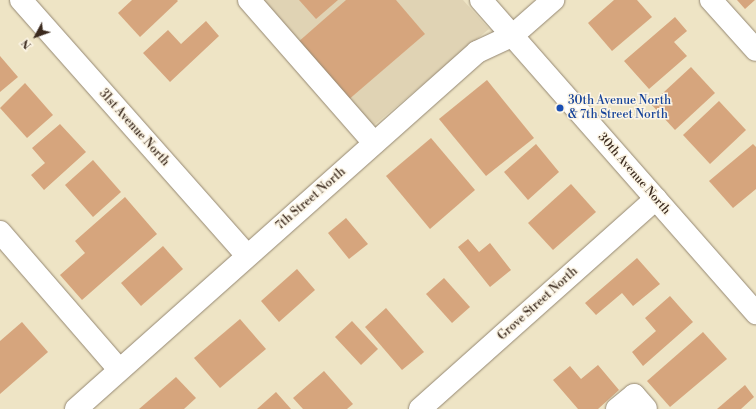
<!DOCTYPE html>
<html>
<head>
<meta charset="utf-8">
<style>
  body { margin:0 }
  #map { position:relative; width:756px; height:409px; overflow:hidden; background:#eee4c5; font-family:"Libre Bodoni",serif }
  div>[style] { position:absolute }
  .built>* { inset:0; background:#e0d3b4 }
  .building>* { inset:0; background:#d6a57d }
  .roads { filter:drop-shadow(0 0 1px #948772) drop-shadow(0 0 1px #948772) }
  .minor>* { height:22px; margin:-11px; padding:0 11px; transform-origin:11px; border-radius:11px; background:#fff }
  .dots>* { width:11px; height:11px; translate:-50% -50%; box-sizing:border-box; border:2px solid #fcf5e5; border-radius:50% }
  span { translate:-50% -50%; white-space:nowrap; text-align:center; line-height:1.15; -webkit-text-stroke:3px #fcf5e5; paint-order:stroke }
  .transit-label { font-size:12px; color:#164399 }
  .left { translate:0 -50%; text-align:left }
  .street-label { font-size:12px; color:#3b2a1e }
  .north { position:absolute; left:16px; top:16px; width:40px; height:40px; -webkit-text-stroke:3px #fcf5e5; paint-order:stroke; rotate:229deg; font-size:11px; font-weight:700; line-height:16px; text-align:center; color:#3b2a1e }
  .north::after { content:''; display:block; margin:auto; width:14px; height:18px; background:#3b2a1e; clip-path:polygon(50% 0,100% 100%,50% 72%,0 100%) }
</style>
</head>
<body>
<div id="map">
  <div class="built">
    <i style="clip-path:polygon(257px 0,463px 0,489px 29px,373px 126px)"></i>
  </div>
  <div class="building">
    <i style="clip-path:polygon(132px 0,177px 0,178px 1px,140px 37px,118px 13px)"></i>
    <i style="clip-path:polygon(299px 0,338px 0,316px 19px)"></i>
    <i style="clip-path:polygon(346px 0,396px 0,425px 34px,347px 101px,297px 43px)"></i>
    <i style="clip-path:polygon(614px 0,637px 0,652px 17px,612px 51px,588px 23px)"></i>
    <i style="clip-path:polygon(737px 0,755px 0,745px 9px)"></i>
    <i style="clip-path:polygon(675px 17px,687px 31px,674px 42px,687px 56px,649px 89px,624px 61px)"></i>
    <i style="clip-path:polygon(206px 21px,219px 36px,170px 82px,143px 53px,168px 30px,181px 44px)"></i>
    <i style="clip-path:polygon(0 56px,18px 77px,0 92px)"></i>
    <i style="clip-path:polygon(691px 67px,715px 93px,675px 130px,651px 104px)"></i>
    <i style="clip-path:polygon(487px 80px,534px 138px,486px 176px,439px 119px)"></i>
    <i style="clip-path:polygon(25px 83px,53px 115px,27px 138px,0 108px)"></i>
    <i style="clip-path:polygon(719px 101px,746px 130px,710px 164px,683px 135px)"></i>
    <i style="clip-path:polygon(60px 124px,86px 152px,44px 190px,31px 175px,45px 163px,32px 148px)"></i>
    <i style="clip-path:polygon(431px 138px,475px 190px,430px 229px,386px 176px)"></i>
    <i style="clip-path:polygon(536px 144px,559px 172px,528px 200px,504px 172px)"></i>
    <i style="clip-path:polygon(753px 144px,756px 147px,756px 189px,733px 208px,709px 181px)"></i>
    <i style="clip-path:polygon(93px 160px,121px 192px,93px 217px,65px 185px)"></i>
    <i style="clip-path:polygon(571px 184px,596px 212px,553px 250px,528px 223px)"></i>
    <i style="clip-path:polygon(125px 197px,157px 234px,82px 300px,60px 275px,85px 253px,75px 241px)"></i>
    <i style="clip-path:polygon(346px 218px,368px 244px,349px 259px,328px 233px)"></i>
    <i style="clip-path:polygon(468px 239px,479px 252px,490px 243px,511px 270px,490px 287px,458px 247px)"></i>
    <i style="clip-path:polygon(163px 246px,183px 269px,141px 306px,121px 283px)"></i>
    <i style="clip-path:polygon(637px 258px,660px 284px,633px 306px,622px 293px,596px 315px,585px 303px)"></i>
    <i style="clip-path:polygon(297px 269px,315px 290px,279px 322px,261px 301px)"></i>
    <i style="clip-path:polygon(444px 278px,470px 307px,452px 323px,426px 294px)"></i>
    <i style="clip-path:polygon(670px 296px,693px 322px,643px 366px,632px 352px,656px 331px,645px 318px)"></i>
    <i style="clip-path:polygon(386px 308px,424px 352px,402px 370px,365px 327px)"></i>
    <i style="clip-path:polygon(240px 319px,266px 349px,220px 388px,194px 358px)"></i>
    <i style="clip-path:polygon(352px 321px,378px 349px,361px 365px,335px 337px)"></i>
    <i style="clip-path:polygon(22px 322px,48px 352px,0 394px,0 341px)"></i>
    <i style="clip-path:polygon(703px 332px,727px 359px,670px 407px,647px 381px)"></i>
    <i style="clip-path:polygon(598px 365px,619px 390px,598px 409px,578px 409px,553px 380px,570px 366px,581px 379px)"></i>
    <i style="clip-path:polygon(324px 371px,353px 404px,347px 409px,303px 409px,293px 398px)"></i>
    <i style="clip-path:polygon(176px 377px,196px 398px,184px 409px,139px 409px)"></i>
    <i style="clip-path:polygon(745px 385px,754px 397px,741px 409px,717px 409px)"></i>
    <i style="clip-path:polygon(276px 392px,291px 409px,257px 409px)"></i>
  </div>
  <div class="roads">
    <div class="minor">
      <i style="left:21px;top:0;width:341px;rotate:48.5deg"></i>
      <i style="left:249px;top:0;width:190px;rotate:48.8deg"></i>
      <i style="left:481px;top:0;width:417px;rotate:48.7deg"></i>
      <i style="left:711px;top:0;width:67px;rotate:48deg"></i>
      <i style="left:0;top:232px;width:180px;rotate:49.1deg"></i>
      <i style="left:76px;top:409px;width:537px;rotate:-41.68deg"></i>
      <i style="left:477px;top:52px;width:38px;rotate:-25deg"></i>
      <i style="left:512px;top:36px;width:55px;rotate:-41.3deg"></i>
      <i style="left:420px;top:409px;width:316px;rotate:-41.7deg"></i>
      <i style="left:617px;top:409px;width:22px;rotate:-39deg"></i>
      <i style="left:634px;top:395px;width:18px;rotate:49deg"></i>
    </div>
  </div>
  <div class="dots">
    <i style="left:560px;top:108px;background:#1a4fb4"></i>
  </div>
  <div class="transit-label">
    <span class="left" style="left:568px;top:108px">30th Avenue North<br>&amp; 7th Street North</span>
  </div>
  <div class="street-label">
    <span style="left:134px;top:128px;rotate:48deg">31st Avenue North</span>
    <span style="left:634px;top:174px;rotate:49deg">30th Avenue North</span>
    <span style="left:311px;top:199px;rotate:-41deg">7th Street North</span>
    <span style="left:538px;top:304px;rotate:-42deg">Grove Street North</span>
  </div>
  <div class="north">N</div>
</div>
</body>
</html>
